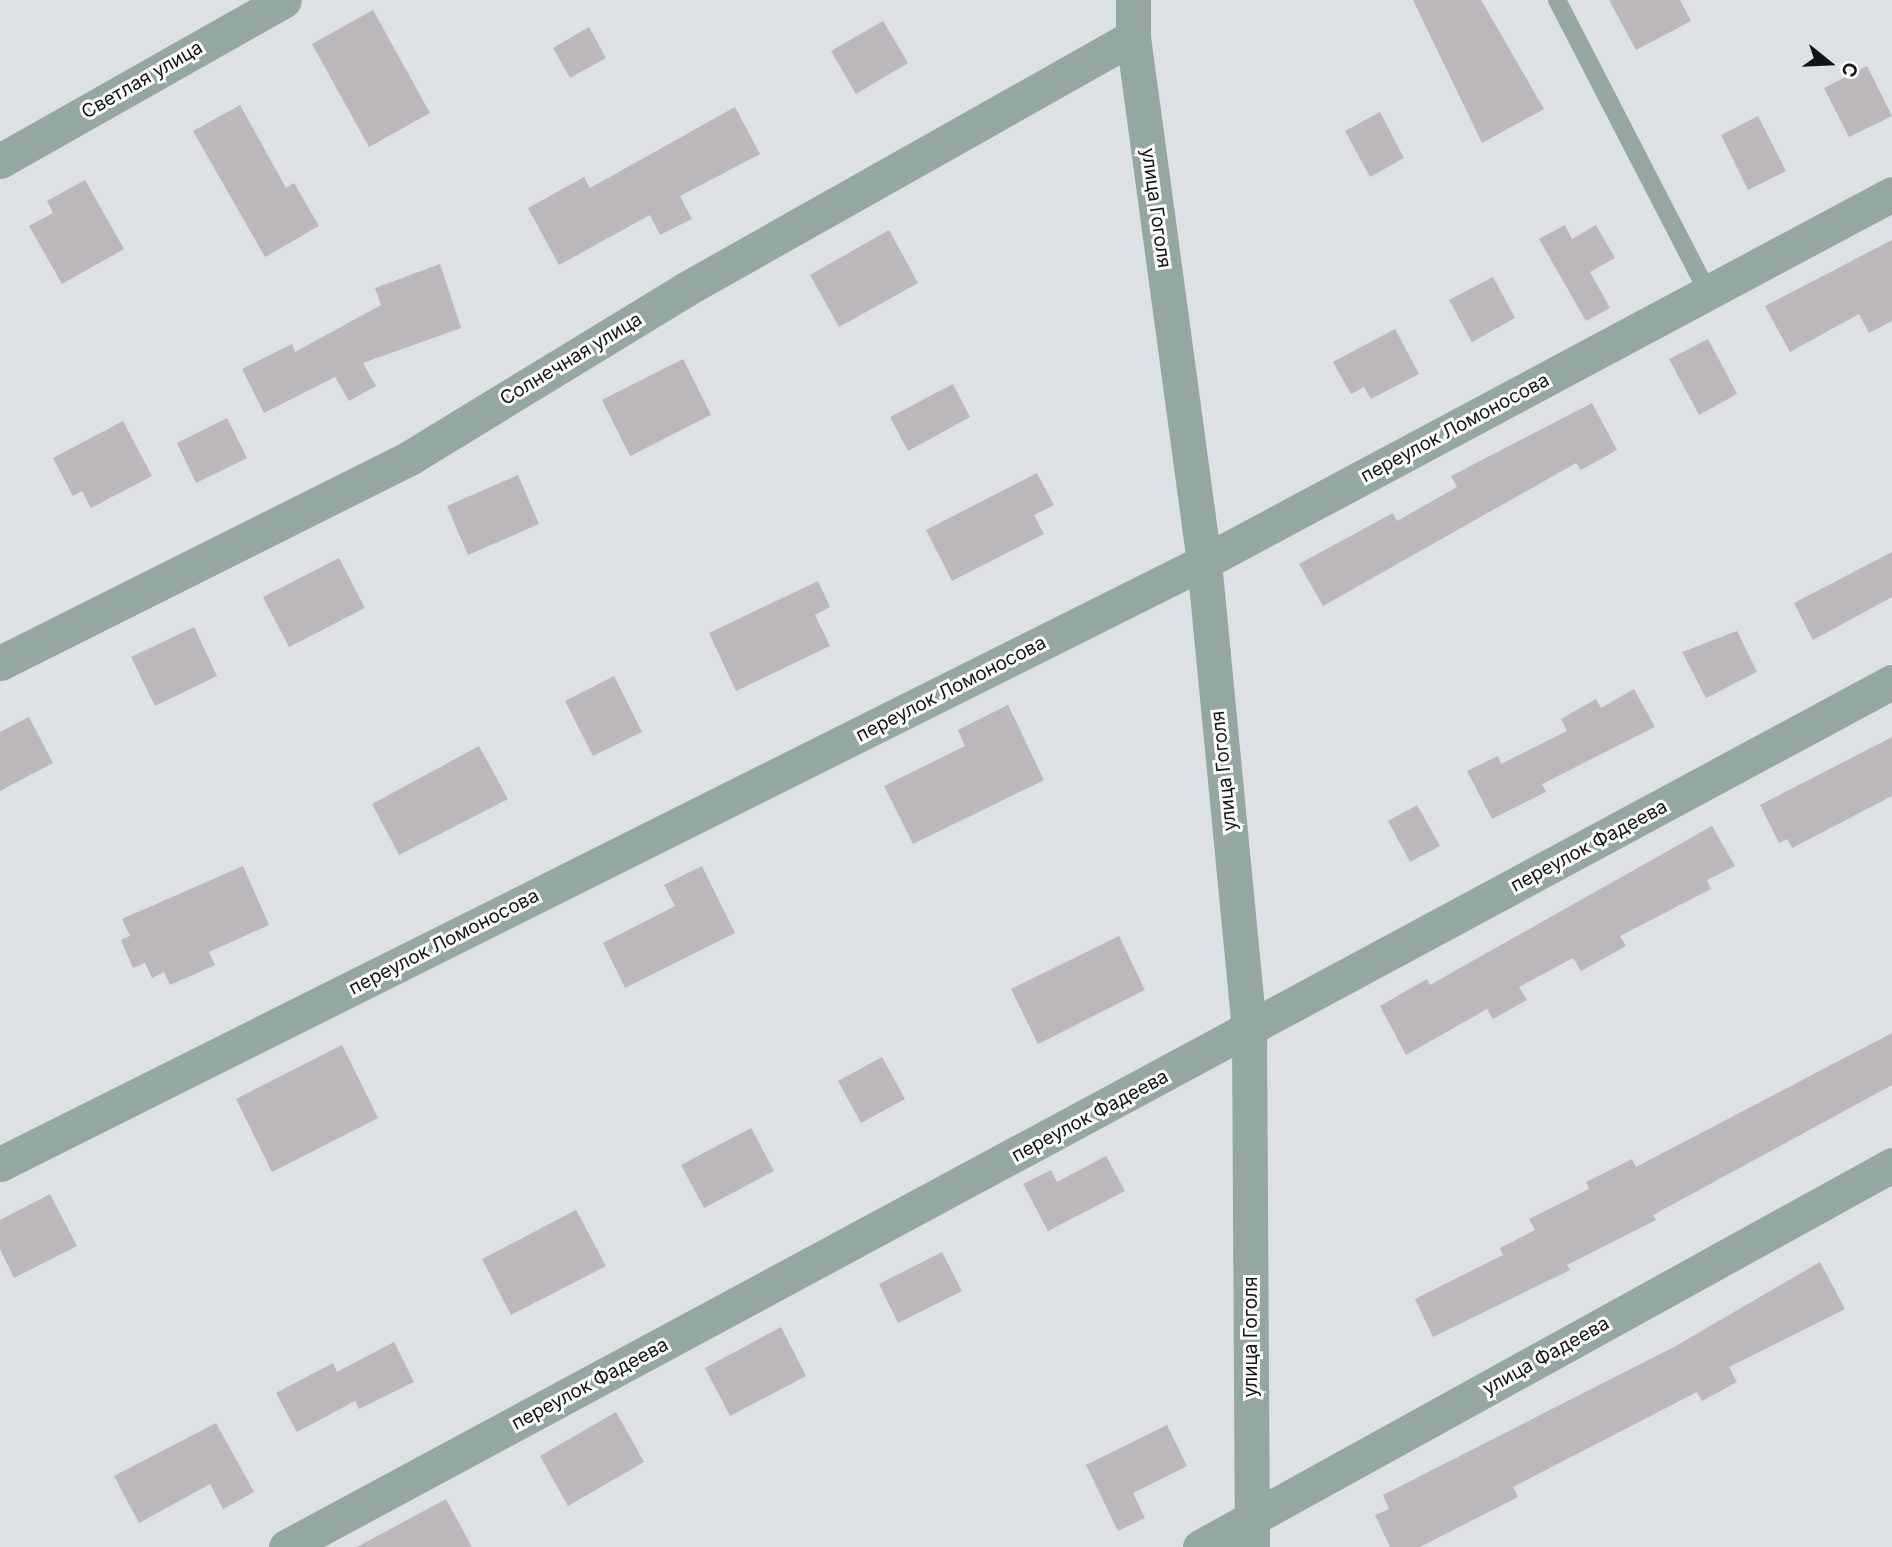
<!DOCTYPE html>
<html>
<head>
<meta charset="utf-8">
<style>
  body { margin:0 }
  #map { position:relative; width:1892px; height:1547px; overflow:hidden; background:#dde0e4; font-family:Inter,sans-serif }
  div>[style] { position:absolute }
  .building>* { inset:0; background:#bcb7ba }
  .service>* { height:18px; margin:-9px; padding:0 9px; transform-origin:9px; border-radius:9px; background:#94a7a0 }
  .minor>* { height:35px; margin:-17.5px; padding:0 17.5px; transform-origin:17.5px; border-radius:17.5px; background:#94a7a0 }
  span { translate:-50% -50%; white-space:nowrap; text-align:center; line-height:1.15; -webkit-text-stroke:6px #fff; paint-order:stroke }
  .street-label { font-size:19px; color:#131415 }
  .north { position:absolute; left:1794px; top:28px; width:70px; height:70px; -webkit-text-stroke:5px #fff; paint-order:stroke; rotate:108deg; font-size:19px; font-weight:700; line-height:28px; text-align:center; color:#131415 }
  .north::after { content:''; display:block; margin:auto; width:24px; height:32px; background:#131415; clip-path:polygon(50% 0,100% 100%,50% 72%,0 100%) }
</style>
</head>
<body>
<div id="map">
  <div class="building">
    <i style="clip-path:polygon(1413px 0,1481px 0,1544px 109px,1482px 143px)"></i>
    <i style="clip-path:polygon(1609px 0,1680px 0,1691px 21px,1636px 50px)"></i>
    <i style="clip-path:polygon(373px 10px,430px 113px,369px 147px,312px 44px)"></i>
    <i style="clip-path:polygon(883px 21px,908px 63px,856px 94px,831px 51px)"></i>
    <i style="clip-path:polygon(589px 27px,606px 58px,570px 78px,553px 48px)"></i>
    <i style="clip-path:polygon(1867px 66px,1892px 116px,1849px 137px,1824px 88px)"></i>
    <i style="clip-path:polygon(240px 105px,286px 188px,294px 183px,319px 226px,265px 257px,193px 131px)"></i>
    <i style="clip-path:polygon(735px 107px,760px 154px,680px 196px,692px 219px,660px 235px,650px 215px,559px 265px,528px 208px,584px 177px,590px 188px)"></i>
    <i style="clip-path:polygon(1380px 112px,1404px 158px,1370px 177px,1345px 131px)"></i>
    <i style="clip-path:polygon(1758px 116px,1786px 171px,1748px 190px,1721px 135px)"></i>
    <i style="clip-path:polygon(85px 180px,124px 249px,62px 284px,29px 226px,53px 213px,47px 201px)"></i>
    <i style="clip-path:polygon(1565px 225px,1572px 239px,1596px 225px,1615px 258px,1590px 272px,1610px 308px,1586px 321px,1539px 239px)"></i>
    <i style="clip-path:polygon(889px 230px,918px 283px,839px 327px,810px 275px)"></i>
    <i style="clip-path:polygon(1892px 240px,1892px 321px,1869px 333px,1859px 314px,1790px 352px,1765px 306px)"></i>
    <i style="clip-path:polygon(440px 264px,461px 328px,363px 363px,376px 386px,349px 401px,335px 377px,264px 413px,242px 369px,292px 344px,295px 352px,381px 305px,375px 288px)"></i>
    <i style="clip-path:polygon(1493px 277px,1515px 318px,1472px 342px,1449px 300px)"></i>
    <i style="clip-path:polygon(1395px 329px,1419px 374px,1371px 399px,1364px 387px,1351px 394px,1333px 362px)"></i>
    <i style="clip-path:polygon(1708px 339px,1737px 394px,1699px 415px,1669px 359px)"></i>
    <i style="clip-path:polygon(683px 359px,711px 415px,630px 456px,602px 400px)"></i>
    <i style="clip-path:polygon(953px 384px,970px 417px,908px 451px,890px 417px)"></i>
    <i style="clip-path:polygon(1592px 403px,1617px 450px,1581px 470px,1576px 463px,1323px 606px,1299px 564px,1393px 513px,1397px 521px,1457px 487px,1451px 476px)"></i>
    <i style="clip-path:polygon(227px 418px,247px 458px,196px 483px,177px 443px)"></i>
    <i style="clip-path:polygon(123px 421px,152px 476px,91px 508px,82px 491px,73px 496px,53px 458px)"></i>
    <i style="clip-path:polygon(1037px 473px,1054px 505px,1034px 515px,1044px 534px,952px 581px,926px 530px)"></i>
    <i style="clip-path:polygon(518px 475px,539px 524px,468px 555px,447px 506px)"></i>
    <i style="clip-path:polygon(1892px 552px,1892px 597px,1813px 640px,1794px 603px)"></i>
    <i style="clip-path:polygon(339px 558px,365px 608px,289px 647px,263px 597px)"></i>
    <i style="clip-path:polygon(818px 581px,830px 607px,815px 615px,830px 646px,736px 691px,709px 633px)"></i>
    <i style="clip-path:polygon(194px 627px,217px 676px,155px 706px,131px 657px)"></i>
    <i style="clip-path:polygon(1737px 631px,1757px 672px,1706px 698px,1682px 652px)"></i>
    <i style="clip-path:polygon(614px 676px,642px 732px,593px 756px,565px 701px)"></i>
    <i style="clip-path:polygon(1634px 689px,1655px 727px,1542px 784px,1546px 792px,1492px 819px,1467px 771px,1498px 756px,1501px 764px,1567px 731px,1561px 719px,1596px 699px,1601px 708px)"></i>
    <i style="clip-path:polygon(1008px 705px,1044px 780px,913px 844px,884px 786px,965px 746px,958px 730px)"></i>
    <i style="clip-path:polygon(29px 717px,53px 763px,0 791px,0 732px)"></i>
    <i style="clip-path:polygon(1892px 737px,1892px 796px,1792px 848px,1787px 839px,1779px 843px,1760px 805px)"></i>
    <i style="clip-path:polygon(479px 746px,508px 799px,399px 855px,372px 804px)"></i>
    <i style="clip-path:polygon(1417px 805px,1440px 846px,1410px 862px,1388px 821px)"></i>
    <i style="clip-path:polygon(1712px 826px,1735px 866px,1707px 880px,1711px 889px,1620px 936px,1626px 946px,1581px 971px,1573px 958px,1519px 987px,1527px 1000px,1493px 1019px,1487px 1009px,1406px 1055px,1380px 1006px,1427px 979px,1430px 985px)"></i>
    <i style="clip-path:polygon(243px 866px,269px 925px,209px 952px,215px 965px,170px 985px,164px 972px,152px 978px,145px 963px,133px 968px,121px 940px,130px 936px,122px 919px)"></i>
    <i style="clip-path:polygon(702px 866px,735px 933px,625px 988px,603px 943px,675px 906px,664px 885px)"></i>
    <i style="clip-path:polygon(1119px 936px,1145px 990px,1038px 1044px,1011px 989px)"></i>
    <i style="clip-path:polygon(1892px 1033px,1892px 1085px,1653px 1215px,1656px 1220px,1567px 1265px,1570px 1270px,1433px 1337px,1415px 1299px,1503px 1255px,1500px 1248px,1535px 1230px,1529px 1219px,1589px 1189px,1586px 1182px,1632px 1159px,1636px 1167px)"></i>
    <i style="clip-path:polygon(342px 1045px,378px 1118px,272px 1172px,236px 1099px)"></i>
    <i style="clip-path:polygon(882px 1057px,905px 1099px,861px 1123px,838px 1081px)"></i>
    <i style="clip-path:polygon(751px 1128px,774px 1171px,704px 1208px,681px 1165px)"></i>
    <i style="clip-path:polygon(1106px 1156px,1125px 1191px,1048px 1231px,1023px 1184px,1051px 1170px,1057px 1182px)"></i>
    <i style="clip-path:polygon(50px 1194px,77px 1246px,14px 1278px,0 1249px,0 1220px)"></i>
    <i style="clip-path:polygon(576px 1210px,606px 1266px,511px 1315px,482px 1259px)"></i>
    <i style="clip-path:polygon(942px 1252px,962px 1291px,898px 1323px,879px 1284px)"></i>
    <i style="clip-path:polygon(1820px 1262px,1845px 1309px,1729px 1367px,1737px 1382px,1702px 1401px,1697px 1392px,1513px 1487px,1518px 1497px,1420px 1547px,1390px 1547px,1375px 1515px,1389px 1509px,1383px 1495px,1674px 1347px)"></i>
    <i style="clip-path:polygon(781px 1327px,806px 1376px,730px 1416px,705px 1368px)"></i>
    <i style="clip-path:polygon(394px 1342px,414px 1382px,359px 1409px,355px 1401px,297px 1432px,276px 1393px,333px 1363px,337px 1372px)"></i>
    <i style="clip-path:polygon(616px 1412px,644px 1462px,568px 1506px,540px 1456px)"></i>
    <i style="clip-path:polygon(216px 1423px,254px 1492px,223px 1509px,210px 1484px,139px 1523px,114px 1476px)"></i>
    <i style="clip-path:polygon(1167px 1425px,1187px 1466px,1133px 1493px,1145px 1518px,1118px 1531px,1086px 1465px)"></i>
    <i style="clip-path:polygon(446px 1499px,472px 1547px,357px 1547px)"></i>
  </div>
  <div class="service">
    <i style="left:1557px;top:0;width:329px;rotate:62.7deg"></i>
  </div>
  <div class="minor">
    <i style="left:1133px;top:0;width:37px;rotate:90deg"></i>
    <i style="left:1133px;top:37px;width:530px;rotate:82.3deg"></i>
    <i style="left:1204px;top:562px;width:470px;rotate:84.5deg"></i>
    <i style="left:1249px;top:1030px;width:517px;rotate:89.67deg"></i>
    <i style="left:0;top:161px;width:326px;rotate:-29.5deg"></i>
    <i style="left:0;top:663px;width:460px;rotate:-26.6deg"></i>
    <i style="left:411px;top:457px;width:322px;rotate:-31.4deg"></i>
    <i style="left:686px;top:289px;width:513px;rotate:-29.41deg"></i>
    <i style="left:0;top:1164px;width:1346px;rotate:-26.57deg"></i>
    <i style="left:1204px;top:562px;width:780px;rotate:-28.14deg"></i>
    <i style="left:286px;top:1547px;width:1824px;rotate:-28.31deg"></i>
    <i style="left:1200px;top:1547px;width:790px;rotate:-28.9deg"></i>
  </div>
  <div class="street-label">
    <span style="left:142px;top:80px;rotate:-30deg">Светлая улица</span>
    <span style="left:1156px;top:208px;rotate:82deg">улица Гоголя</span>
    <span style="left:571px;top:359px;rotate:-31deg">Солнечная улица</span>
    <span style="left:1455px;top:428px;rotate:-28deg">переулок Ломоносова</span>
    <span style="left:951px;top:689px;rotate:-27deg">переулок Ломоносова</span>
    <span style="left:1224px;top:771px;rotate:-96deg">улица Гоголя</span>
    <span style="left:1589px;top:846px;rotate:-28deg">переулок Фадеева</span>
    <span style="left:444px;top:942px;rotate:-27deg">переулок Ломоносова</span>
    <span style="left:1090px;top:1116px;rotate:-28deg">переулок Фадеева</span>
    <span style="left:1251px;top:1337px;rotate:-90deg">улица Гоголя</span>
    <span style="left:1546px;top:1356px;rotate:-29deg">улица Фадеева</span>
    <span style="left:590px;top:1384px;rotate:-28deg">переулок Фадеева</span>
  </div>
  <div class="north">С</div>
</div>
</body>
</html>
